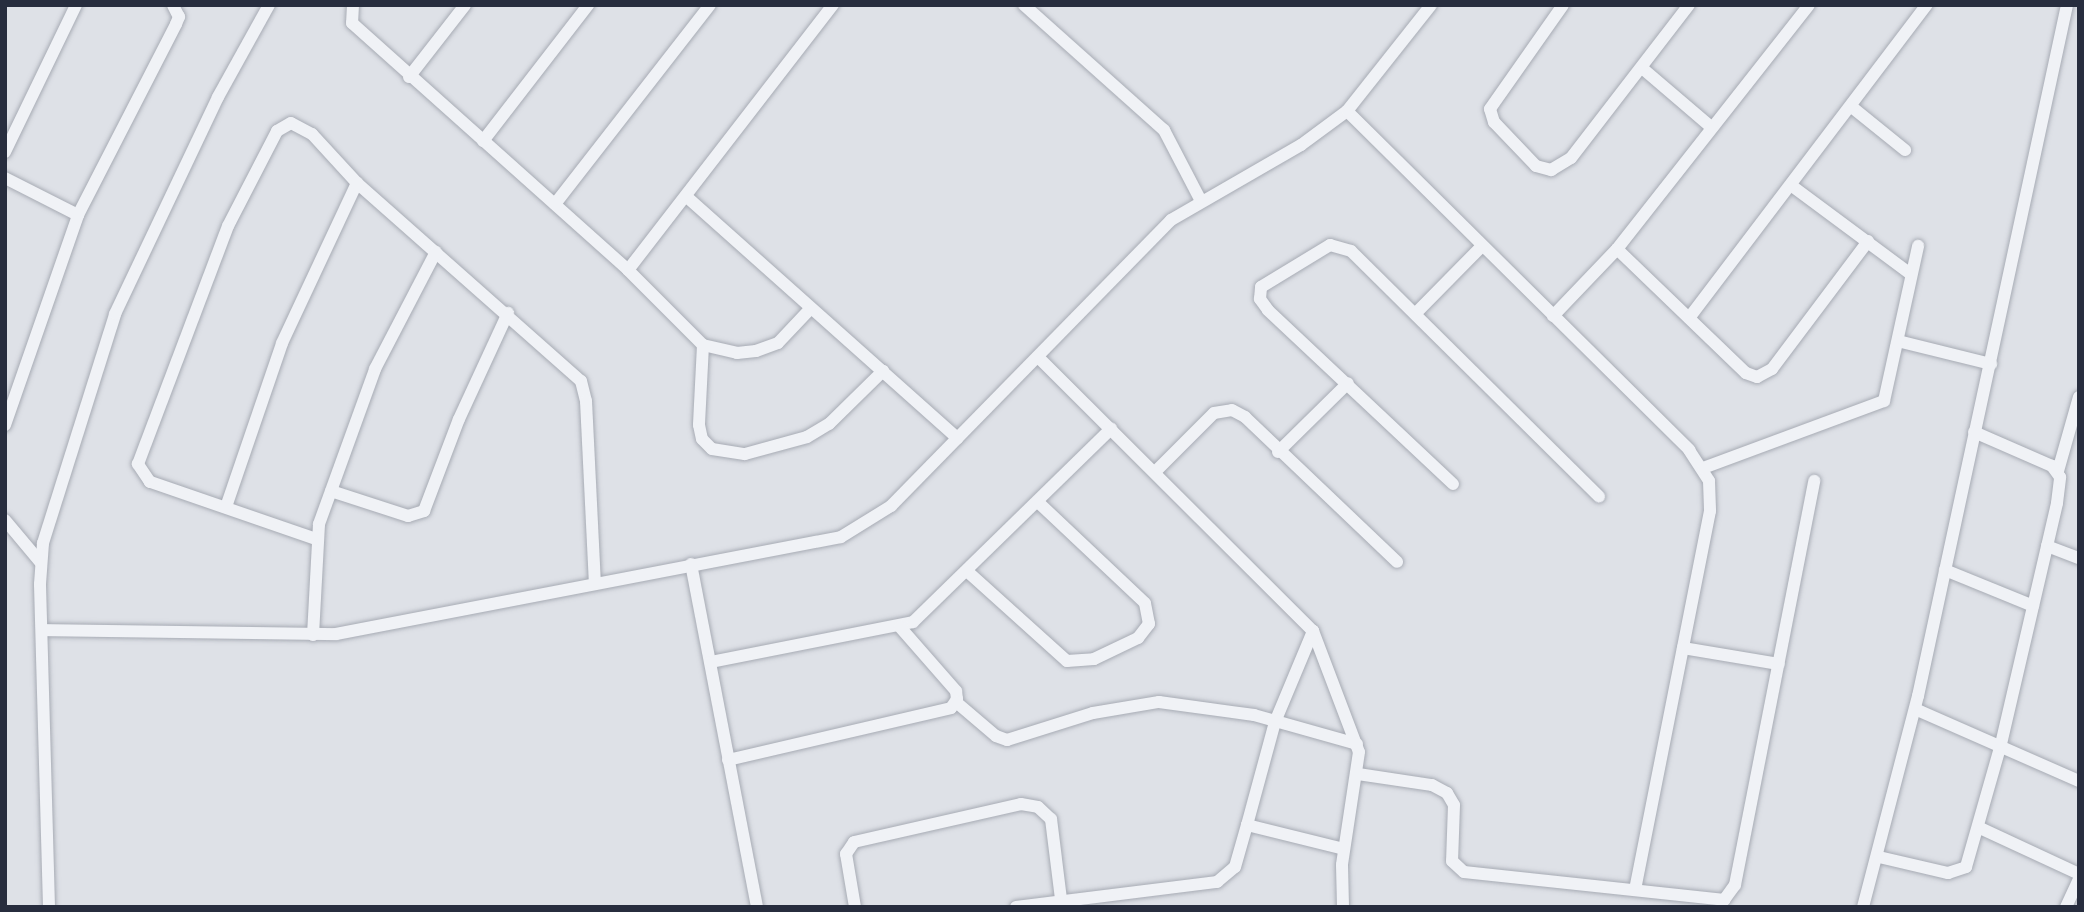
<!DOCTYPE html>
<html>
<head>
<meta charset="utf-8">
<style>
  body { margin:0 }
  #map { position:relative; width:2084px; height:912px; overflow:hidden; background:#dee1e7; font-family:Cabin,sans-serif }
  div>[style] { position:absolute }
  .roads { filter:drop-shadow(0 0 2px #a7abb4) drop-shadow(0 0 2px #a7abb4) }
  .minor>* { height:12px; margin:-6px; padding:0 6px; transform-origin:6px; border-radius:6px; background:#f0f2f6 }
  span { translate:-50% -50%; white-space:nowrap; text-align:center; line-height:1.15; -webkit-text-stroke:5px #edf0f5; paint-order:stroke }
  .frame { position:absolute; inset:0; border:7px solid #272d3e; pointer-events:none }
</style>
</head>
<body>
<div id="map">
  <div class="roads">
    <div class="minor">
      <i style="left:353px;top:5px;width:18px;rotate:93deg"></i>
      <i style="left:352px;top:23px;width:370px;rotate:41.8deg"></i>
      <i style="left:628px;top:270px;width:106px;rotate:45deg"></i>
      <i style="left:703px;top:345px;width:80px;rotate:92.9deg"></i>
      <i style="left:699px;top:425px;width:14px;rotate:78deg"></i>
      <i style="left:702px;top:439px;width:14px;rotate:45deg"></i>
      <i style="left:712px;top:449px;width:33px;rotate:9deg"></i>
      <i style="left:745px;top:454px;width:64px;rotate:-15.3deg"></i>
      <i style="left:807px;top:437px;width:26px;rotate:-31deg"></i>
      <i style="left:829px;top:424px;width:76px;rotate:-44.5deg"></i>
      <i style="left:1024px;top:5px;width:188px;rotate:41.8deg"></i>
      <i style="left:1164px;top:130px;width:80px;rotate:62.5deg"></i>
      <i style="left:1563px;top:5px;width:127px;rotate:125.1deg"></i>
      <i style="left:1490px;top:109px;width:14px;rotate:73deg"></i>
      <i style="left:1494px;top:122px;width:61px;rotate:46.3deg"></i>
      <i style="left:1536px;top:166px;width:16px;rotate:15deg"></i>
      <i style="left:1551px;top:170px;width:23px;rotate:-31deg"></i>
      <i style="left:1571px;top:158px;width:193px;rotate:-52.4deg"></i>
      <i style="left:1642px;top:68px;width:91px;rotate:40.5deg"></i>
      <i style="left:409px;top:77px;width:91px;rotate:-52.1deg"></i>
      <i style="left:1853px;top:108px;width:67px;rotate:38.9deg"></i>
      <i style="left:1347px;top:111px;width:482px;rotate:44.7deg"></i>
      <i style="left:1689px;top:450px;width:37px;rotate:57deg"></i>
      <i style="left:1709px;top:481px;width:30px;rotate:88deg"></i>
      <i style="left:1710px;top:511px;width:386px;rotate:101.2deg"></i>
      <i style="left:483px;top:141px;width:172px;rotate:-52.3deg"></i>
      <i style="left:5px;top:152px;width:163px;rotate:-64.2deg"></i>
      <i style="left:5px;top:178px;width:82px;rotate:26.9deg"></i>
      <i style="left:1792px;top:186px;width:146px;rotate:36.6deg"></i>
      <i style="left:688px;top:198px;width:361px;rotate:41.7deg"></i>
      <i style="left:555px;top:204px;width:252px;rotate:-52.1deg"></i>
      <i style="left:1617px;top:249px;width:179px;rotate:43.9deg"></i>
      <i style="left:1746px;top:373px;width:12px;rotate:20deg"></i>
      <i style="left:1757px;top:377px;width:17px;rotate:-28deg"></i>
      <i style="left:1772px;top:369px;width:160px;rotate:-53.1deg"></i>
      <i style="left:628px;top:270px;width:335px;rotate:-52.3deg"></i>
      <i style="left:1416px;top:313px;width:94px;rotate:-45.4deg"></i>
      <i style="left:1553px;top:316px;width:93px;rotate:-46.3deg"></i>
      <i style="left:1617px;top:249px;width:310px;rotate:-51.8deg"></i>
      <i style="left:1689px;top:318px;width:393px;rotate:-52.8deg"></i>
      <i style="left:1898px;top:341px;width:96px;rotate:13.9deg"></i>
      <i style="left:703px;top:345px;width:35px;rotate:13deg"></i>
      <i style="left:737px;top:353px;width:19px;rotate:-6deg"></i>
      <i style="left:756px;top:351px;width:23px;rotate:-20deg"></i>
      <i style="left:778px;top:343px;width:48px;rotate:-46.7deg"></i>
      <i style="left:1038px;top:357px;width:388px;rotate:44.9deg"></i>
      <i style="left:1313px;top:631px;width:129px;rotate:69.2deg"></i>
      <i style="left:1359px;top:752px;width:114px;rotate:98.6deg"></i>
      <i style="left:1342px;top:865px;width:42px;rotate:88.6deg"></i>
      <i style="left:5px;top:425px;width:222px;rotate:-70.8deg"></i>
      <i style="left:78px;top:215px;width:215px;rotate:-62.8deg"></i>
      <i style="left:176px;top:24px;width:8px;rotate:-67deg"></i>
      <i style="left:179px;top:17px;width:13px;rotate:-117deg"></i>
      <i style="left:1278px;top:452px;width:98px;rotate:-44.6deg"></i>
      <i style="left:1703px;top:468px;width:193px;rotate:-20.3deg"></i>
      <i style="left:1884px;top:401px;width:159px;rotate:-77.6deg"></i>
      <i style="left:2058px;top:471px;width:77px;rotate:-74.2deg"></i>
      <i style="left:1155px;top:472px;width:83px;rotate:-45deg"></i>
      <i style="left:1214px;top:413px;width:18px;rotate:-9deg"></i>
      <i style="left:1232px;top:410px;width:15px;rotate:28deg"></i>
      <i style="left:1245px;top:417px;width:210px;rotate:43.6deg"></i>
      <i style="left:1453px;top:484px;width:254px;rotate:-136.8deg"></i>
      <i style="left:1268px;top:310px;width:14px;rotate:-126deg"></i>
      <i style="left:1260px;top:299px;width:12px;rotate:-85deg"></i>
      <i style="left:1261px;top:287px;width:81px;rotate:-31.3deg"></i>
      <i style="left:1330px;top:245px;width:22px;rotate:16deg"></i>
      <i style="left:1351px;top:251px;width:349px;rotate:44.7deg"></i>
      <i style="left:331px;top:491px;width:81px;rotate:18deg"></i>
      <i style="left:408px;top:516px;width:17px;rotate:-17deg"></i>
      <i style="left:424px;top:511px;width:98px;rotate:-69.2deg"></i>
      <i style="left:459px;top:419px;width:117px;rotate:-65.2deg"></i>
      <i style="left:226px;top:507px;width:173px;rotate:-71.1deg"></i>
      <i style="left:282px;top:343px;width:177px;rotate:-64.9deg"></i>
      <i style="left:5px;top:520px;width:56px;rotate:50.1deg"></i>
      <i style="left:316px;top:539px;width:176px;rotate:-161deg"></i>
      <i style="left:150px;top:482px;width:22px;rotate:-124deg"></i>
      <i style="left:138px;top:464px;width:254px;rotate:-69.3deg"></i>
      <i style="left:228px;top:226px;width:107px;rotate:-62.7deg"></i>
      <i style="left:277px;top:131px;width:16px;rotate:-30deg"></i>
      <i style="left:291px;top:123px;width:24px;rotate:28deg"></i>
      <i style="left:312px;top:134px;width:67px;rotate:47.4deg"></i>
      <i style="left:357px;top:183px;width:299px;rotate:41.5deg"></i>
      <i style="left:581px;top:381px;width:21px;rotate:76deg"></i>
      <i style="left:586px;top:401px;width:182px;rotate:87.2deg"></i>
      <i style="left:2047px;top:546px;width:34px;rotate:21deg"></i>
      <i style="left:691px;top:564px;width:349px;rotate:79.1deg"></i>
      <i style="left:1945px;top:570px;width:95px;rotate:22.2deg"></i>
      <i style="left:968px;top:572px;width:133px;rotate:42deg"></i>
      <i style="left:1067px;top:661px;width:27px;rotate:-4deg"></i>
      <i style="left:1094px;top:659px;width:49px;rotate:-25.5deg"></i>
      <i style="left:1138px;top:638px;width:18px;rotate:-52deg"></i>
      <i style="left:1149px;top:624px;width:21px;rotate:-101deg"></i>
      <i style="left:1145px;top:603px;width:147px;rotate:-136.7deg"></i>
      <i style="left:42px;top:630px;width:294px;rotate:0.8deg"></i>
      <i style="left:336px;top:634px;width:514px;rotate:-10.87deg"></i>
      <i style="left:841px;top:537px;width:59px;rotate:-31.8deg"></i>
      <i style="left:891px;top:506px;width:400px;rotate:-45.6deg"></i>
      <i style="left:1171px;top:220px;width:150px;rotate:-30deg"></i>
      <i style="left:1301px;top:145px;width:57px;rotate:-36.5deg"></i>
      <i style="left:1347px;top:111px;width:135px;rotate:-51.6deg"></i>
      <i style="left:313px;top:635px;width:111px;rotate:-86.9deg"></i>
      <i style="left:319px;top:524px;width:165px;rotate:-70.1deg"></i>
      <i style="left:375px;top:369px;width:132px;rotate:-62.5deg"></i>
      <i style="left:1683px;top:648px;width:97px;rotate:9.5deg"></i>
      <i style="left:711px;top:662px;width:206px;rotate:-11.2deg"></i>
      <i style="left:913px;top:622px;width:277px;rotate:-44.3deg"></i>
      <i style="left:956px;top:702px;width:52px;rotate:40.4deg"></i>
      <i style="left:996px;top:736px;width:12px;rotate:20deg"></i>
      <i style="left:1007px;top:740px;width:90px;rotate:-17.4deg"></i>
      <i style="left:1093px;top:713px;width:67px;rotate:-9.5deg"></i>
      <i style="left:1159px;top:702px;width:96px;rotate:7.8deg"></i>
      <i style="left:1254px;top:715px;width:107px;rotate:15.7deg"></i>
      <i style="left:1915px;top:709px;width:179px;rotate:23.7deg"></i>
      <i style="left:728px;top:760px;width:229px;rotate:-13.1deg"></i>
      <i style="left:951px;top:708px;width:11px;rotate:-56deg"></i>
      <i style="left:957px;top:699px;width:8px;rotate:-97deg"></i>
      <i style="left:956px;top:691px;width:85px;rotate:-131.2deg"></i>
      <i style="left:1358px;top:774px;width:75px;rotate:8.5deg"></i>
      <i style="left:1432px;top:785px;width:17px;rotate:28deg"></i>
      <i style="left:1447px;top:793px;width:14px;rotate:60deg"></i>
      <i style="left:1454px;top:805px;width:56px;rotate:92deg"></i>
      <i style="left:1452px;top:861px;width:16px;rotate:43deg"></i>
      <i style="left:1464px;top:872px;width:262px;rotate:6.1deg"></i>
      <i style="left:1724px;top:900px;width:19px;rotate:-54deg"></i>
      <i style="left:1735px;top:885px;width:412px;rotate:-78.9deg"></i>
      <i style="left:1247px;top:825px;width:107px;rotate:-74.8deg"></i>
      <i style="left:1275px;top:722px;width:99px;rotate:-67.3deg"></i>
      <i style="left:1980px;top:828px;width:109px;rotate:24.9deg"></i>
      <i style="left:1879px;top:857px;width:71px;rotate:13.1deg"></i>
      <i style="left:1948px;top:873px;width:19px;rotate:-18deg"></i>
      <i style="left:1966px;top:867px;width:128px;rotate:-74.1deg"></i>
      <i style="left:2001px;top:744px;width:247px;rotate:-76.9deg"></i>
      <i style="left:2057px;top:503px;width:26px;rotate:-83deg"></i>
      <i style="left:2060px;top:477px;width:14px;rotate:-126deg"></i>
      <i style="left:2052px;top:466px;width:85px;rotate:-156.4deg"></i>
      <i style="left:49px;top:907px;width:323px;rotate:-91.6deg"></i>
      <i style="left:40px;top:584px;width:41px;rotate:-85.8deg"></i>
      <i style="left:43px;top:543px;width:240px;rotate:-72.5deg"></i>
      <i style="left:115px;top:314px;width:240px;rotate:-64.6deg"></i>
      <i style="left:218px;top:97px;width:105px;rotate:-61deg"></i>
      <i style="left:855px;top:907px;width:54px;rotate:-99.6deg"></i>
      <i style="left:846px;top:854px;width:14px;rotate:-56deg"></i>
      <i style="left:854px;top:842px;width:171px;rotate:-12.8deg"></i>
      <i style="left:1021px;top:804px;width:17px;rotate:10deg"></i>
      <i style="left:1038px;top:807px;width:18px;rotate:43deg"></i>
      <i style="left:1051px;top:819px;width:81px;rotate:82.9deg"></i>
      <i style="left:1016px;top:907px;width:203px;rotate:-7.1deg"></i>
      <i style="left:1217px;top:882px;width:23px;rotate:-40deg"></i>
      <i style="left:1235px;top:867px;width:44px;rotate:-74.1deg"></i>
      <i style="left:1247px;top:825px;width:100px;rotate:13.9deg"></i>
      <i style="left:1863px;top:907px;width:218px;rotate:-75.4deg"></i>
      <i style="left:1918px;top:696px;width:707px;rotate:-77.83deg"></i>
      <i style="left:2066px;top:907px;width:31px;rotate:-65deg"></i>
    </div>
  </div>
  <div class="frame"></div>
</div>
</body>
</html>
